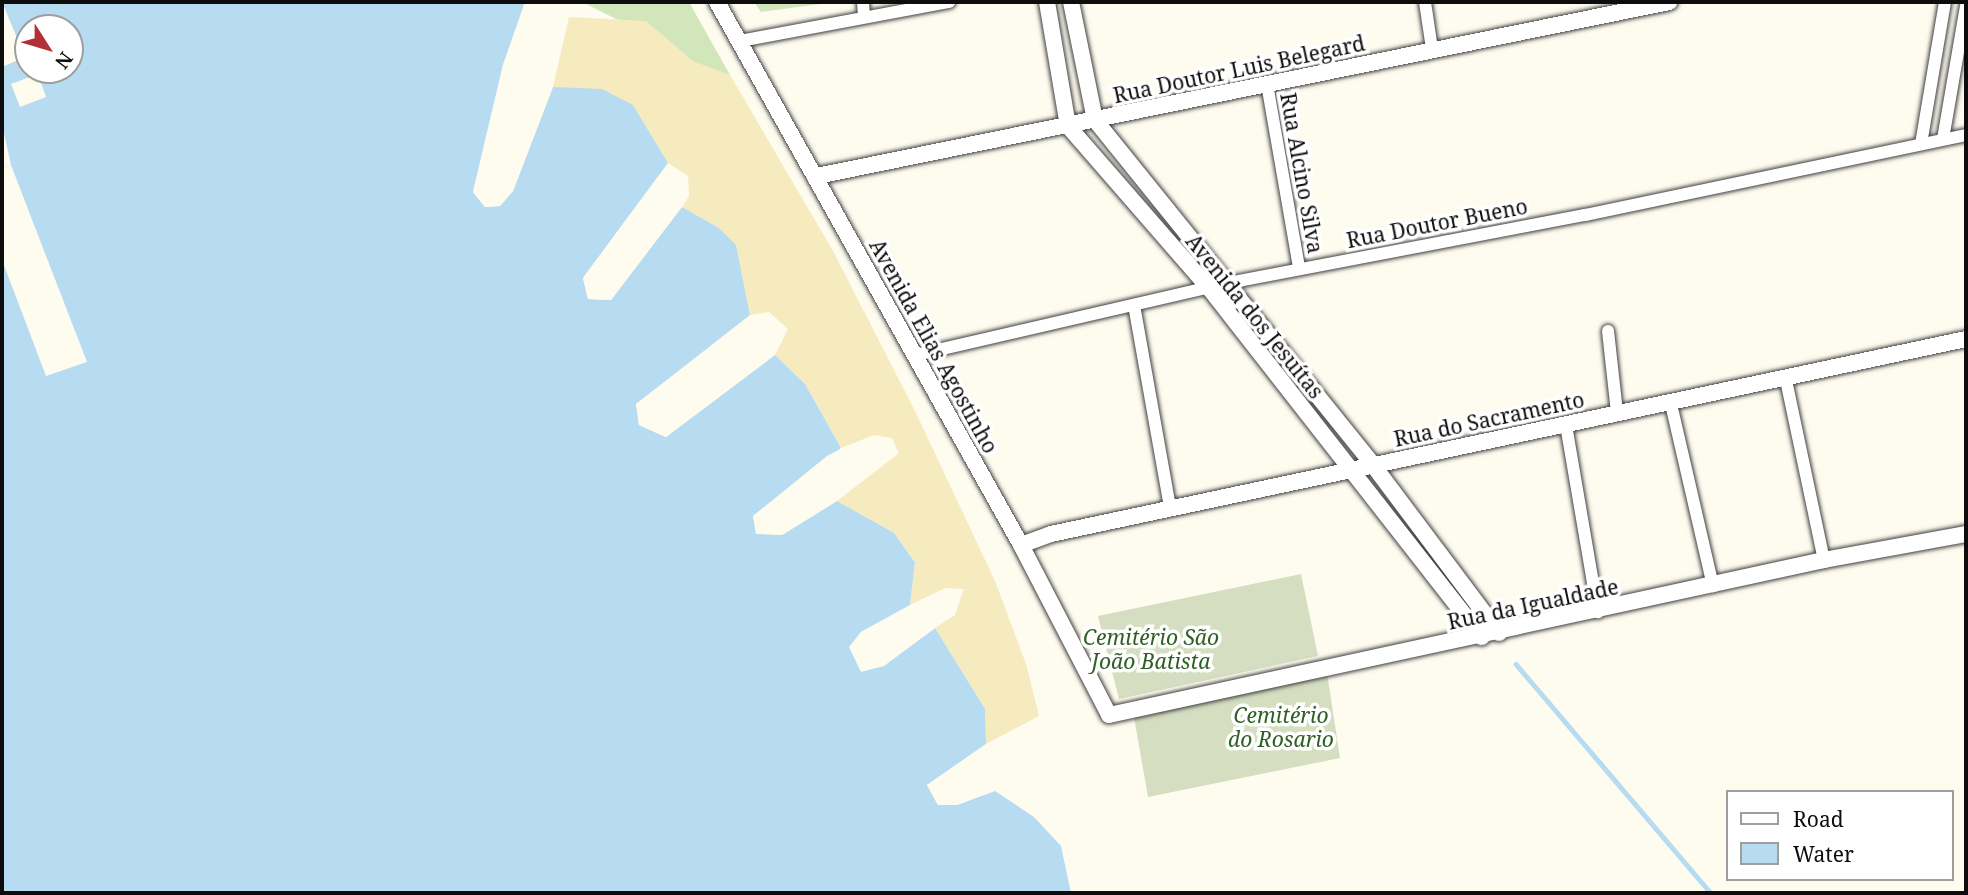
<!DOCTYPE html>
<html>
<head>
<meta charset="utf-8">
<style>
  body { margin:0 }
  #map { position:relative; width:1968px; height:895px; overflow:hidden; background:#fefbef; font-family:"Noto Serif",serif }
  div>[style] { position:absolute }
  .green>* { inset:0; background:#d1e6bb }
  .sand>* { inset:0; background:#f6eabf }
  .cemetery>* { inset:0; background:#d5dec1 }
  .water>* { inset:0; background:#b7dbf1 }
  .pier>* { inset:0; background:#fefbef }
  .stream>* { height:4.5px; margin:-2.25px; padding:0 2.25px; transform-origin:2.25px; border-radius:2.25px; background:#b7dbf1 }
  .roads { filter:drop-shadow(0 0 2px #404040) drop-shadow(0 0 2px #404040) }
  .minor>* { height:12px; margin:-6px; padding:0 6px; transform-origin:6px; border-radius:6px; background:#fff }
  .tertiary>* { height:16px; margin:-8px; padding:0 8px; transform-origin:8px; border-radius:8px; background:#fff }
  span { translate:-50% -50%; white-space:nowrap; text-align:center; line-height:1.15; -webkit-text-stroke:7px #fff; paint-order:stroke }
  .street-label { font-size:21px; color:#0d0d0d }
  .park-label { font-size:21px; color:#2f6023; font-style:italic }
  .frame { position:absolute; inset:0; border:4px solid #0d0d0d; pointer-events:none }
  .legend { position:absolute; left:1726px; top:790px; width:228px; height:91px; box-sizing:border-box; background:#fff; border:2px solid #9e9e9e; margin:0; padding:9px 12px; list-style:none; font-size:21px; color:#0d0d0d }
  .legend li { display:flex; align-items:center; gap:14px; height:35px }
  .legend b { width:35px; border:2px solid #9e9e9e }
  .north { position:absolute; left:14px; top:14px; width:70px; height:70px; box-sizing:border-box; background:#fff; border:2px solid #9e9e9e; border-radius:50%; rotate:127deg; font-size:19px; font-weight:700; line-height:28px; text-align:center; color:#0d0d0d }
  .north::after { content:''; display:block; margin:auto; width:24px; height:32px; background:#b23036; clip-path:polygon(50% 0,100% 100%,50% 72%,0 100%) }
</style>
</head>
<body>
<div id="map">
  <div class="green">
    <i style="clip-path:polygon(582px 2px,689px 2px,730px 75px,714px 80px,630px 26px)"></i>
    <i style="clip-path:polygon(754px 2px,836px 2px,761px 12px)"></i>
  </div>
  <div class="sand">
    <i style="clip-path:polygon(569px 17px,646px 21px,693px 61px,730px 75px,833px 251px,915px 411px,995px 581px,1026px 664px,1039px 716px,986px 744px,985px 709px,935px 628px,955px 615px,964px 589px,945px 588px,910px 605px,915px 561px,894px 533px,837px 501px,899px 453px,892px 438px,874px 435px,841px 448px,805px 384px,775px 355px,788px 329px,769px 312px,750px 315px,736px 246px,719px 228px,682px 207px,689px 196px,688px 176px,668px 163px,633px 105px,553px 87px)"></i>
  </div>
  <div class="cemetery">
    <i style="clip-path:polygon(1301px 574px,1318px 656px,1119px 699px,1098px 616px)"></i>
    <i style="clip-path:polygon(1327px 673px,1340px 758px,1148px 797px,1134px 717px)"></i>
  </div>
  <div class="water">
    <i style="clip-path:polygon(evenodd,2px 2px,525px 2px,503px 65px,473px 192px,485px 207px,500px 206px,513px 191px,553px 87px,602px 89px,633px 105px,668px 163px,583px 278px,588px 299px,611px 300px,682px 207px,719px 228px,736px 245px,750px 315px,636px 404px,639px 425px,666px 437px,775px 355px,805px 384px,841px 448px,753px 516px,756px 533px,782px 535px,837px 501px,894px 533px,915px 562px,910px 605px,861px 632px,850px 647px,861px 671px,884px 666px,935px 628px,985px 709px,986px 744px,927px 785px,938px 805px,957px 805px,995px 791px,1034px 817px,1061px 846px,1071px 893px,2px 893px,2px 169px,11px 165px,2px 124px,2px 2px,28px 28px,70px 28px,70px 70px,28px 70px,28px 28px)"></i>
  </div>
  <div class="pier">
    <i style="clip-path:polygon(2px 2px,25px 57px,2px 67px)"></i>
    <i style="clip-path:polygon(525px 2px,529px 2px,506px 66px,477px 191px,487px 203px,499px 203px,510px 190px,527px 136px,554px 84px,513px 191px,500px 206px,485px 207px,473px 192px,503px 65px)"></i>
    <i style="clip-path:polygon(38px 74px,46px 97px,20px 107px,11px 84px)"></i>
    <i style="clip-path:polygon(668px 163px,586px 279px,591px 296px,609px 296px,684px 204px,611px 300px,588px 299px,583px 278px)"></i>
    <i style="clip-path:polygon(11px 165px,87px 362px,46px 376px,2px 260px,2px 169px)"></i>
    <i style="clip-path:polygon(753px 314px,640px 406px,642px 422px,666px 433px,775px 355px,666px 437px,639px 425px,636px 404px)"></i>
    <i style="clip-path:polygon(844px 447px,756px 517px,759px 530px,781px 532px,840px 499px,782px 535px,756px 534px,753px 516px,827px 456px)"></i>
    <i style="clip-path:polygon(914px 603px,863px 635px,853px 648px,863px 668px,882px 663px,933px 625px,938px 626px,883px 666px,861px 672px,849px 647px,861px 632px)"></i>
    <i style="clip-path:polygon(989px 742px,932px 786px,940px 801px,956px 802px,998px 789px,957px 805px,938px 805px,927px 785px)"></i>
  </div>
  <div class="stream">
    <i style="left:1516px;top:664px;width:301px;rotate:49.6deg"></i>
  </div>
  <div class="roads">
    <div class="minor">
      <i style="left:863px;top:2px;width:14px;rotate:86deg"></i>
      <i style="left:1425px;top:2px;width:48px;rotate:81.5deg"></i>
      <i style="left:740px;top:41px;width:213px;rotate:-10.6deg"></i>
      <i style="left:1267px;top:84px;width:187px;rotate:80.1deg"></i>
      <i style="left:1943px;top:139px;width:135px;rotate:-80.2deg"></i>
      <i style="left:1921px;top:144px;width:144px;rotate:-80.4deg"></i>
      <i style="left:1134px;top:305px;width:206px;rotate:79.9deg"></i>
      <i style="left:1608px;top:331px;width:81px;rotate:83.7deg"></i>
      <i style="left:916px;top:355px;width:320px;rotate:-13deg"></i>
      <i style="left:1228px;top:283px;width:364px;rotate:-10.8deg"></i>
      <i style="left:1586px;top:215px;width:388px;rotate:-11.9deg"></i>
      <i style="left:1786px;top:380px;width:184px;rotate:78.1deg"></i>
      <i style="left:1671px;top:404px;width:187px;rotate:77deg"></i>
      <i style="left:1566px;top:425px;width:190px;rotate:80.3deg"></i>
    </div>
    <div class="tertiary">
      <i style="left:717px;top:2px;width:622px;rotate:60.76deg"></i>
      <i style="left:1021px;top:545px;width:191px;rotate:62.6deg"></i>
      <i style="left:1109px;top:715px;width:732px;rotate:-12.23deg"></i>
      <i style="left:1824px;top:560px;width:144px;rotate:-10.4deg"></i>
      <i style="left:1047px;top:2px;width:126px;rotate:80.4deg"></i>
      <i style="left:1068px;top:126px;width:215px;rotate:49deg"></i>
      <i style="left:1209px;top:288px;width:443px;rotate:52deg"></i>
      <i style="left:1071px;top:2px;width:120px;rotate:78.5deg"></i>
      <i style="left:1095px;top:120px;width:443px;rotate:51.1deg"></i>
      <i style="left:1373px;top:465px;width:210px;rotate:53.1deg"></i>
      <i style="left:817px;top:176px;width:870px;rotate:-11.54deg"></i>
      <i style="left:1021px;top:545px;width:32px;rotate:-20deg"></i>
      <i style="left:1051px;top:534px;width:936px;rotate:-12.03deg"></i>
    </div>
  </div>
  <div class="street-label">
    <span style="left:1239px;top:69px;rotate:-12deg">Rua Doutor Luis Belegard</span>
    <span style="left:1302px;top:173px;rotate:80deg">Rua Alcino Silva</span>
    <span style="left:1437px;top:223px;rotate:-11deg">Rua Doutor Bueno</span>
    <span style="left:1255px;top:316px;rotate:51deg">Avenida dos Jesuítas</span>
    <span style="left:934px;top:346px;rotate:61deg">Avenida Elias Agostinho</span>
    <span style="left:1489px;top:419px;rotate:-12deg">Rua do Sacramento</span>
    <span style="left:1533px;top:604px;rotate:-12deg">Rua da Igualdade</span>
  </div>
  <div class="park-label">
    <span style="left:1151px;top:649px">Cemitério São<br>João Batista</span>
    <span style="left:1281px;top:727px">Cemitério<br>do Rosario</span>
  </div>
  <div class="frame"></div>
  <ul class="legend">
  <li><b style="height:9px;background:#fff"></b>Road</li>
  <li><b style="height:19px;background:#b7dbf1"></b>Water</li>
  </ul>
  <div class="north">N</div>
</div>
</body>
</html>
